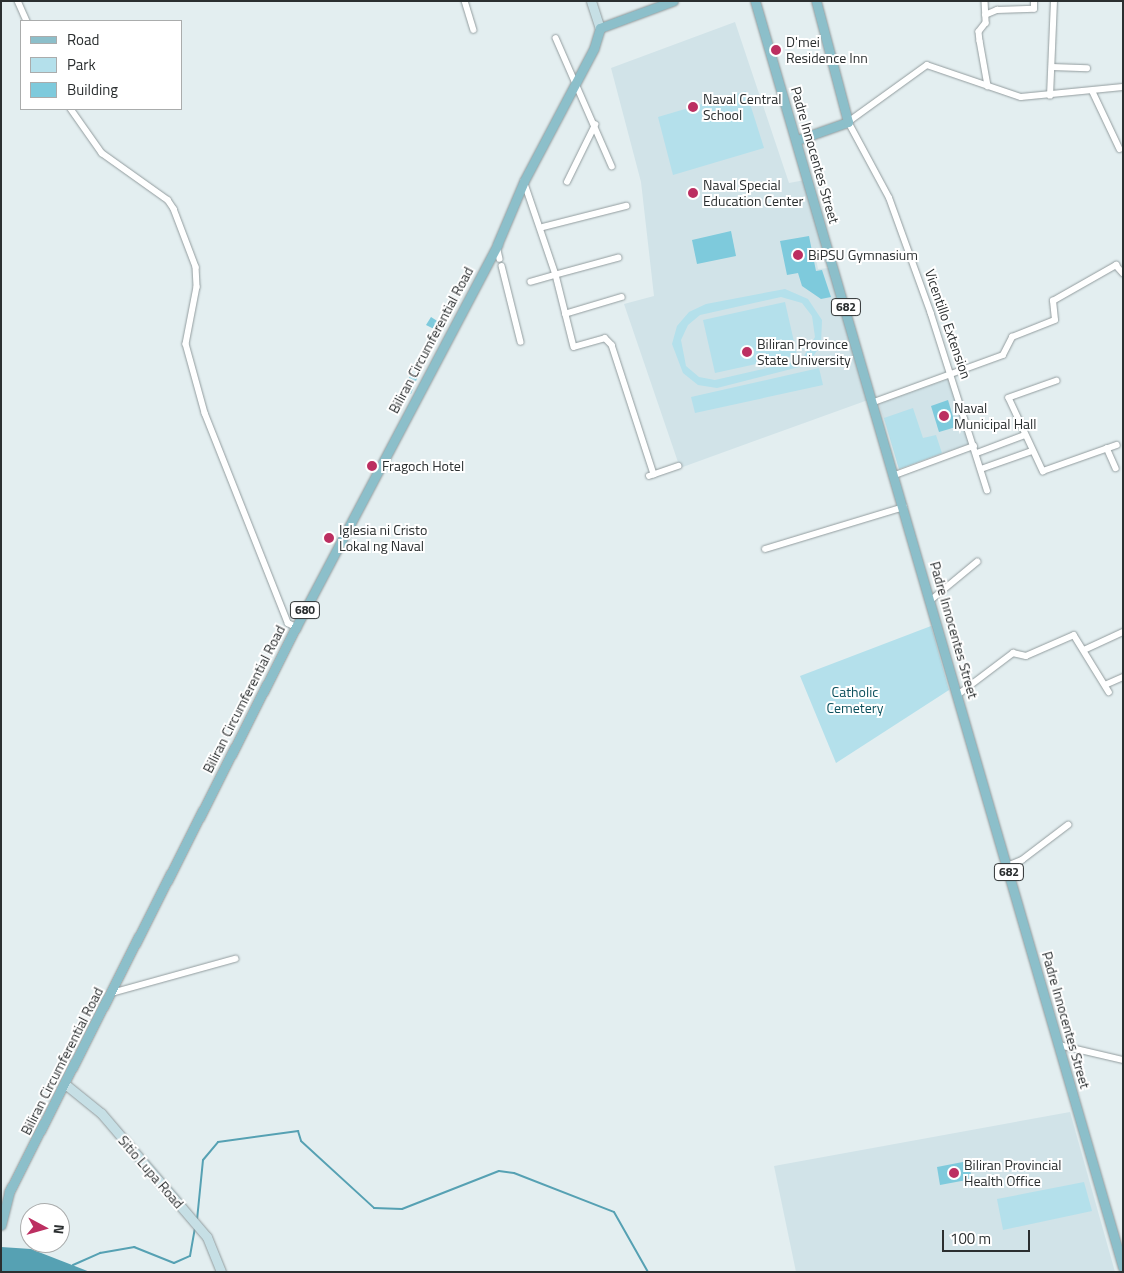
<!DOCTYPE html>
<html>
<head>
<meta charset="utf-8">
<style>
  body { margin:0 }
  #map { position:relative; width:1124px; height:1273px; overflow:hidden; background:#e3eef0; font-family:"Titillium Web",sans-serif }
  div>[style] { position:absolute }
  .built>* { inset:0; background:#d1e3e8 }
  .green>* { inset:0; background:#b4e0eb }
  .water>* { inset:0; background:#56a1b3 }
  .stream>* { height:2px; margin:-1px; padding:0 1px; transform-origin:1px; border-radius:1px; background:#56a1b3 }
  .building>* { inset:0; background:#7ecadc }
  .roads { filter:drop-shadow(0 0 1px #929c9e) drop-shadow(0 0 1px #929c9e) }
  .street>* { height:5.5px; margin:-2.75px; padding:0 2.75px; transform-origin:2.75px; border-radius:2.75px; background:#fff }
  .secondary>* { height:9px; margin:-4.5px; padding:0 4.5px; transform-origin:4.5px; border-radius:4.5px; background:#c6dfe5 }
  .primary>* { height:9px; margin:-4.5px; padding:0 4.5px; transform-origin:4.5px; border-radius:4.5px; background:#8cbfca }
  .dots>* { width:14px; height:14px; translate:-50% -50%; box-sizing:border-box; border:2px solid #fff; border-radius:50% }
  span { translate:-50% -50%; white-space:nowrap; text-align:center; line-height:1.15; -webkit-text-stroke:4px #fff; paint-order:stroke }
  .shield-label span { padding:1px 4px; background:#fff; border:1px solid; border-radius:4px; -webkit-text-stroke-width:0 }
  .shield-label { font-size:12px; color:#2b2f30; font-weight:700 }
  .poi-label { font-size:14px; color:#2b2f30 }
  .left { translate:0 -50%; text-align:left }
  .street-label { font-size:14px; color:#2b2f30 }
  .park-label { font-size:14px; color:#0c505d }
  .frame { position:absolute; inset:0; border:2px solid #2b2f30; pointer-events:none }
  .legend { position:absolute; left:20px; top:20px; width:162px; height:90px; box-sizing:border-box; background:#fff; border:1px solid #aaacac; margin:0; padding:6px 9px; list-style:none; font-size:15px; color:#2b2f30 }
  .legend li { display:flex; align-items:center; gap:10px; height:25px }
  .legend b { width:25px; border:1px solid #aaacac }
  .north { position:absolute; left:20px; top:1203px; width:50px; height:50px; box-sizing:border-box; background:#fff; border:1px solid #aaacac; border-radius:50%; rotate:96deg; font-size:14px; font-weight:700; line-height:20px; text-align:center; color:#2b2f30 }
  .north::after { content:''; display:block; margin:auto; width:18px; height:22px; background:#bc2f61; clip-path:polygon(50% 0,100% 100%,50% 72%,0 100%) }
  .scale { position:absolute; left:942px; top:1230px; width:88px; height:22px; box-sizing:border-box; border:2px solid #2b2f30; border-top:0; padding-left:6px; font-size:15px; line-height:18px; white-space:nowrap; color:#2b2f30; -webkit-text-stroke:4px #fff; paint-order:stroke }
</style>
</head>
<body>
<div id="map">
  <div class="built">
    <i style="clip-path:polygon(735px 22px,789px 183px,805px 180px,826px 257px,816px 259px,818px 269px,829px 268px,868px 400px,680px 468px,624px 304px,654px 296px,641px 182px,611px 68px)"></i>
    <i style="clip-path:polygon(948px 379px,969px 444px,899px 469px,879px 404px)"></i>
    <i style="clip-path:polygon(1070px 1112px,1115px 1272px,796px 1272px,774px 1166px)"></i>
  </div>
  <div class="green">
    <i style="clip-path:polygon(746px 91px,764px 148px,673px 175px,658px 117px)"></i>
    <i style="clip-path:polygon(evenodd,785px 289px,808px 299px,822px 320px,821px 345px,807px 365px,717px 388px,698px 385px,683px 373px,672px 344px,677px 326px,689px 312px,706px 304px,785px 289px,781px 297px,802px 303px,812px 316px,815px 337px,804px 356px,794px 362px,715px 380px,699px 377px,686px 366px,681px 340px,688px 325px,700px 315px,781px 297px)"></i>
    <i style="clip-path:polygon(785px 302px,797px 355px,715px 373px,703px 320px)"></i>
    <i style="clip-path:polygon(819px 368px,823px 385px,695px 413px,691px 397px)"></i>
    <i style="clip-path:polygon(913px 408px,923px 438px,936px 435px,942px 453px,899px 469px,884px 418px)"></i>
    <i style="clip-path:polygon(931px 626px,949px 690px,836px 763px,800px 676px)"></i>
    <i style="clip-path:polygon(1084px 1182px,1092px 1211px,1003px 1230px,997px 1199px)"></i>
  </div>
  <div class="water">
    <i style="clip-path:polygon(1px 1247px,31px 1249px,90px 1272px,1px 1272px)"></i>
  </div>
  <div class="stream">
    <i style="left:197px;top:1220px;width:60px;rotate:-84.3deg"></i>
    <i style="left:203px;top:1160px;width:23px;rotate:-50deg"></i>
    <i style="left:218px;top:1142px;width:81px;rotate:-7.8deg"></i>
    <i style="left:298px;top:1131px;width:10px;rotate:73deg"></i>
    <i style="left:301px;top:1141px;width:99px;rotate:42.5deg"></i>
    <i style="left:374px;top:1208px;width:28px;rotate:2deg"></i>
    <i style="left:402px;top:1209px;width:104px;rotate:-21.4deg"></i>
    <i style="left:499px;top:1171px;width:15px;rotate:8deg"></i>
    <i style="left:514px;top:1173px;width:107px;rotate:21.3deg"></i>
    <i style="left:614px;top:1212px;width:69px;rotate:60.5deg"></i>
    <i style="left:73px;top:1265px;width:30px;rotate:-24deg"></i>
    <i style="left:100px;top:1253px;width:35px;rotate:-10deg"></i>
    <i style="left:134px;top:1247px;width:43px;rotate:21.8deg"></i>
    <i style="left:174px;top:1263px;width:17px;rotate:-24deg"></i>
    <i style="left:190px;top:1256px;width:29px;rotate:-80deg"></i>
  </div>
  <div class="building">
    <i style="clip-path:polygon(731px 231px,736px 256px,697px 264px,692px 240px)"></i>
    <i style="clip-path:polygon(809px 236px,816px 271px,822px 270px,831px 297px,821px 299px,802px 286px,798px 273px,787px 275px,780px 241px)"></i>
    <i style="clip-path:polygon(431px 317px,442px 324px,438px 331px,426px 325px)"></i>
    <i style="clip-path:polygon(412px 372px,418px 376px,411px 394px,403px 390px)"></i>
    <i style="clip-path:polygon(948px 400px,956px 427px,939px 432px,931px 406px)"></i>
    <i style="clip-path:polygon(968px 1161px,972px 1179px,940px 1185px,937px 1167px)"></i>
  </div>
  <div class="roads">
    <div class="street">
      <i style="left:18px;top:1px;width:22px;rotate:66deg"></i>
      <i style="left:465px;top:1px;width:30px;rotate:73deg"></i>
      <i style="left:985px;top:1px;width:22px;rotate:87deg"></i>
      <i style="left:986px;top:23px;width:11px;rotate:128deg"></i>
      <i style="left:979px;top:32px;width:9px;rotate:84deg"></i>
      <i style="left:980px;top:41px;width:46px;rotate:79.9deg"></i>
      <i style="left:985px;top:15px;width:13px;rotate:-23deg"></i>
      <i style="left:997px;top:10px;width:37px;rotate:-2deg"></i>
      <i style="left:1034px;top:9px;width:8px;rotate:-90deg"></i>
      <i style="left:556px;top:38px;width:140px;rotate:66.4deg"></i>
      <i style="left:1052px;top:67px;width:35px;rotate:2deg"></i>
      <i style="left:1093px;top:92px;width:63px;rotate:64.7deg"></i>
      <i style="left:1050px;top:96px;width:95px;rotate:-87.6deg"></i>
      <i style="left:71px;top:109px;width:54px;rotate:54.8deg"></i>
      <i style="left:102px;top:153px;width:81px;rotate:35.5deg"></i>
      <i style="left:168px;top:200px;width:11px;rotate:56deg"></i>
      <i style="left:174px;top:209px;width:62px;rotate:69.2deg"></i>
      <i style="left:196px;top:267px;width:20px;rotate:87deg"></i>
      <i style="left:197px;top:287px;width:58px;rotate:100.9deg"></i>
      <i style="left:186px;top:344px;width:72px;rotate:74.6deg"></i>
      <i style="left:205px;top:413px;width:226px;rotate:68.4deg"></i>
      <i style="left:288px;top:623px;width:9px;rotate:27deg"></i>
      <i style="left:524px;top:181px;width:99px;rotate:71.2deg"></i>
      <i style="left:556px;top:275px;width:26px;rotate:164deg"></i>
      <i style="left:567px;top:182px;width:64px;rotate:-63.8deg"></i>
      <i style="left:543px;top:227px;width:86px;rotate:-14.2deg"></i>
      <i style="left:497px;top:246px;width:13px;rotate:77deg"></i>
      <i style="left:619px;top:258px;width:65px;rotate:164.9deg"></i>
      <i style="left:556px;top:275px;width:74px;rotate:76deg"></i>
      <i style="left:574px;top:347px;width:32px;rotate:-16deg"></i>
      <i style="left:605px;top:338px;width:10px;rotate:45deg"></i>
      <i style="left:612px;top:345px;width:136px;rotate:72deg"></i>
      <i style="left:502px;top:266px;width:78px;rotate:76deg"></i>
      <i style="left:565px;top:314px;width:59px;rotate:-16.6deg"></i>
      <i style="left:1057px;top:381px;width:51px;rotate:160.5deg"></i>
      <i style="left:1009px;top:398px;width:81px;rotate:65deg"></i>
      <i style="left:1043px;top:471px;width:78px;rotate:-19.4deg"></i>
      <i style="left:874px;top:402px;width:137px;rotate:-20deg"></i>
      <i style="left:1003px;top:355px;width:20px;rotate:-63deg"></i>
      <i style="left:1012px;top:337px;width:46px;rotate:-21.6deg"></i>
      <i style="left:1055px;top:320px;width:19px;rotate:-96deg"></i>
      <i style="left:1053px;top:301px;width:73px;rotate:-29.7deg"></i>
      <i style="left:1116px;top:265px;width:11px;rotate:49deg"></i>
      <i style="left:1107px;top:448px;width:22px;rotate:66deg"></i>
      <i style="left:977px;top:453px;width:51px;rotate:-20.6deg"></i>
      <i style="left:981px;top:469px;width:54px;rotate:-19.4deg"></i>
      <i style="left:895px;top:475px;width:84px;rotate:-20.2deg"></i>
      <i style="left:649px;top:476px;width:31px;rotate:-19deg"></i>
      <i style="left:987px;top:491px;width:186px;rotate:-107.6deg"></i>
      <i style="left:931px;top:314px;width:123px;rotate:-109.9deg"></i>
      <i style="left:889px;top:198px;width:86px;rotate:-118.3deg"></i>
      <i style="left:848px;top:122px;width:97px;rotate:-35.8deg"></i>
      <i style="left:927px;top:65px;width:99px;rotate:18.8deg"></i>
      <i style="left:1021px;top:97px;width:102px;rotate:-5.6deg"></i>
      <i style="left:765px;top:549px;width:145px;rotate:-16.8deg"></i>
      <i style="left:931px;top:600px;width:60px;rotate:-39.6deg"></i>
      <i style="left:1084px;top:650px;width:43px;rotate:-24.8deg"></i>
      <i style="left:1105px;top:685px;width:20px;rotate:-24deg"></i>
      <i style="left:959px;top:694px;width:68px;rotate:-37.2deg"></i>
      <i style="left:1013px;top:653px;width:13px;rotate:13deg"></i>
      <i style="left:1026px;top:656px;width:52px;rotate:-23.6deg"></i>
      <i style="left:1074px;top:635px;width:67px;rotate:58.4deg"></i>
      <i style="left:1007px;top:866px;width:16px;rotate:-22deg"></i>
      <i style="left:1022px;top:860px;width:58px;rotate:-37.3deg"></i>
      <i style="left:112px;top:993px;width:128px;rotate:-15.5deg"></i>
      <i style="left:1059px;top:1045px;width:66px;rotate:13.2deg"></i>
    </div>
    <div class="secondary">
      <i style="left:591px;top:1px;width:28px;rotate:72deg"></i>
      <i style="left:65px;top:1084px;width:46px;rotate:38.9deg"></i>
      <i style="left:101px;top:1113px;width:163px;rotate:49.5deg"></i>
      <i style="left:207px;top:1237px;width:38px;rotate:68deg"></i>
    </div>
    <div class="primary">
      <i style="left:755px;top:1px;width:1319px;rotate:73.8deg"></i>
      <i style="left:797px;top:140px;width:54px;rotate:-19.4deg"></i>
      <i style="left:848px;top:122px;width:125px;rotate:-104.8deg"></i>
      <i style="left:1px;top:1225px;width:34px;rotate:-76deg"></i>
      <i style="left:9px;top:1192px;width:634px;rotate:-63.07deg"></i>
      <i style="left:296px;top:627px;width:432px;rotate:-62.2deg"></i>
      <i style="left:497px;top:245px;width:69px;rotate:-67.1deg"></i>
      <i style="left:524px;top:181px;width:150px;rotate:-62.2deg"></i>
      <i style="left:594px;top:48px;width:21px;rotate:-73deg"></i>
      <i style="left:600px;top:28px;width:78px;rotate:-20.3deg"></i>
    </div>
  </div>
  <div class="dots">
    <i style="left:776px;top:50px;background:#bc2f61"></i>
    <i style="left:693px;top:107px;background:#bc2f61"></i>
    <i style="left:693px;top:193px;background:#bc2f61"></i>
    <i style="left:798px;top:255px;background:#bc2f61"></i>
    <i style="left:747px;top:352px;background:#bc2f61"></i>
    <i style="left:944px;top:416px;background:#bc2f61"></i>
    <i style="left:372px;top:466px;background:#bc2f61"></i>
    <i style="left:329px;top:538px;background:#bc2f61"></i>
    <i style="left:954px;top:1173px;background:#bc2f61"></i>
  </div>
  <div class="shield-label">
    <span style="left:846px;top:307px">682</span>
    <span style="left:305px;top:610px">680</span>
    <span style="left:1009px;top:872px">682</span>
  </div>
  <div class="poi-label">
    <span class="left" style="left:786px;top:50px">D'mei<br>Residence Inn</span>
    <span class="left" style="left:703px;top:107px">Naval Central<br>School</span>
    <span class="left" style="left:703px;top:193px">Naval Special<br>Education Center</span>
    <span class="left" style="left:808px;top:255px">BiPSU Gymnasium</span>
    <span class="left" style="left:757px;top:352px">Biliran Province<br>State University</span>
    <span class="left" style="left:954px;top:416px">Naval<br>Municipal Hall</span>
    <span class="left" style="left:382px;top:466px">Fragoch Hotel</span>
    <span class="left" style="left:339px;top:538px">Iglesia ni Cristo<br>Lokal ng Naval</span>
    <span class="left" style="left:964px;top:1173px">Biliran Provincial<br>Health Office</span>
  </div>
  <div class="street-label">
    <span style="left:815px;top:155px;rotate:74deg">Padre Innocentes Street</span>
    <span style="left:948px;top:324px;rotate:71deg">Vicentillo Extension</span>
    <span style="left:431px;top:340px;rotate:-62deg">Biliran Circumferential Road</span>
    <span style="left:954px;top:630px;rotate:74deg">Padre Innocentes Street</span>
    <span style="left:244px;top:699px;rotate:-63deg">Biliran Circumferential Road</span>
    <span style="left:1066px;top:1020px;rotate:74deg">Padre Innocentes Street</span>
    <span style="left:62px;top:1061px;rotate:-63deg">Biliran Circumferential Road</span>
    <span style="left:151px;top:1172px;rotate:49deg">Sitio Lupa Road</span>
  </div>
  <div class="park-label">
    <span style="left:855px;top:700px">Catholic<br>Cemetery</span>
  </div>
  <div class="frame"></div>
  <ul class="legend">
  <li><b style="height:6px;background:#8cbfca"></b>Road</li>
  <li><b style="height:14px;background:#b4e0eb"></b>Park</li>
  <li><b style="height:14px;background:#7ecadc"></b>Building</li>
  </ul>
  <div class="north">N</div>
  <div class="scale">100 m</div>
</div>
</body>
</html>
